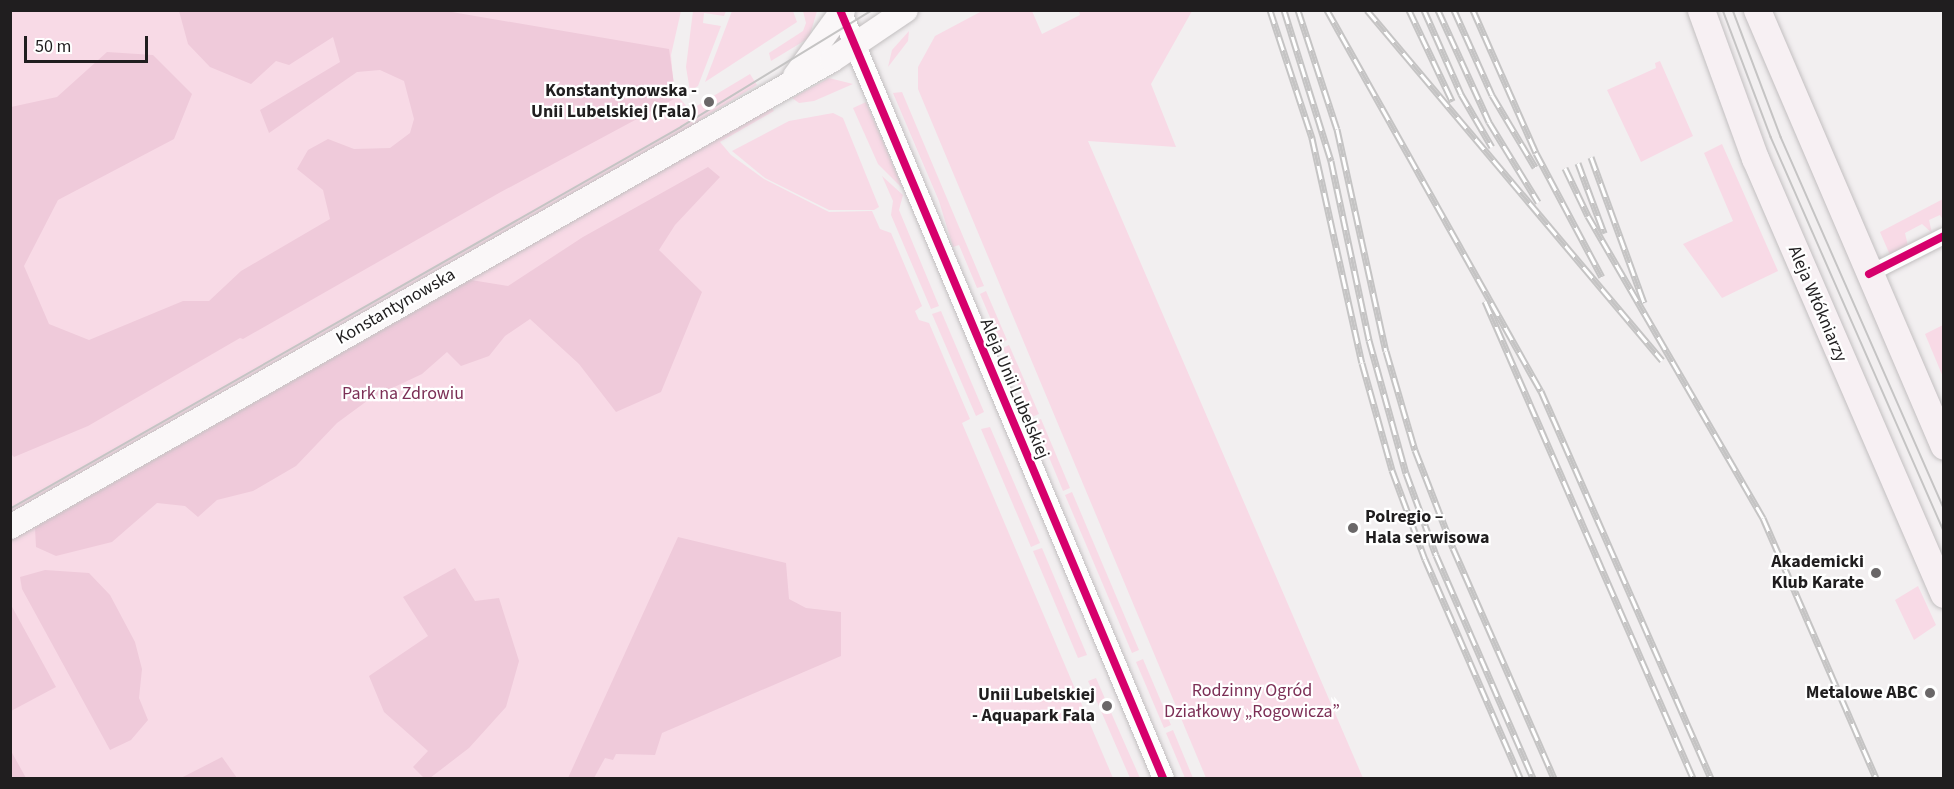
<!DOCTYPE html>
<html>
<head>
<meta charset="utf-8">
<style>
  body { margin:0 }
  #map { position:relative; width:1954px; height:789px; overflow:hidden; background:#f2eff0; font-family:"Source Sans 3",sans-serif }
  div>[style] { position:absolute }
  .green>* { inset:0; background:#f8dae6 }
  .forest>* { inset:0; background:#efcada }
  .roads { filter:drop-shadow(0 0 2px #c2bfc0) drop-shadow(0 0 2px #c2bfc0) }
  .minor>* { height:16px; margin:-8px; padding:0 8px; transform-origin:8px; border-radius:8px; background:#fdfdfd }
  .tertiary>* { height:21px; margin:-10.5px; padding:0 10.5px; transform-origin:10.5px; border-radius:10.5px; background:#fdfdfd }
  .secondary>* { height:24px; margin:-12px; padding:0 12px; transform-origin:12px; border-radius:12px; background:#faf7f8 }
  .primary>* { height:27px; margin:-13.5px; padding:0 13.5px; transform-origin:13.5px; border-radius:13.5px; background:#f7f0f3 }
  .tram>* { height:1.5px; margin:-0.75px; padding:0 0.75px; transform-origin:0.75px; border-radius:0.75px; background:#c5c4c4 }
  .rail>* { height:7px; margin-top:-3.5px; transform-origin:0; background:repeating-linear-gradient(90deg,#fff 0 14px,#c5c4c4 0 28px); box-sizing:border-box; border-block:2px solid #c5c4c4 }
  .cycleway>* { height:8px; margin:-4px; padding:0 4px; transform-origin:4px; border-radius:4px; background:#d6006c }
  .dots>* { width:16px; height:16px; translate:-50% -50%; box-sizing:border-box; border:3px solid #fff; border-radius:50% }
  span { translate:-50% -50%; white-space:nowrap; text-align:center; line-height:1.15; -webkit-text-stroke:4.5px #fff; paint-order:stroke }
  .poi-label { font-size:18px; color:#201e1f; font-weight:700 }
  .right { translate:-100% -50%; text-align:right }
  .left { translate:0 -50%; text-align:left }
  .street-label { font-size:18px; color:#201e1f }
  .park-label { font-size:18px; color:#7c2f56 }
  .frame { position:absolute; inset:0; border:12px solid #201e1f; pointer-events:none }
  .scale { position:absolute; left:24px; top:36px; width:124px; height:27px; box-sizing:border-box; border:3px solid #201e1f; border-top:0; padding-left:8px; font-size:18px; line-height:21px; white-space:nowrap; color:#201e1f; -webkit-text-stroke:4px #fff; paint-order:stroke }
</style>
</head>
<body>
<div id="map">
  <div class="green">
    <i style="clip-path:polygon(10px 11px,681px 11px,671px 55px,674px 92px,690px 110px,750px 74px,757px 85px,700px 120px,716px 138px,771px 107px,774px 111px,720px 142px,731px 155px,764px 179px,829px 212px,872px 211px,880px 229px,891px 233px,922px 306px,915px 311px,919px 320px,929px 323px,970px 419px,962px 423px,1113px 778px,11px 778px)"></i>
    <i style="clip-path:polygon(693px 11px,726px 11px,724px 16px,704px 13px,703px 23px,721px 26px,698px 86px,690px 91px,686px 67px)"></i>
    <i style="clip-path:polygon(732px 11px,793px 11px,797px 22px,705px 82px)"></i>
    <i style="clip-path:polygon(803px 11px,817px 11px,809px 38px,771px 61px,769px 53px,803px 31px,806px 23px)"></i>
    <i style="clip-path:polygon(982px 11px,1032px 11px,1042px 34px,1080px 15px,1079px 11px,1192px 11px,1151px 84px,1176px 147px,1088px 141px,1363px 778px,1206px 778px,918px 89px,918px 67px,935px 36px)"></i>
    <i style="clip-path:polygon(909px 31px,908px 41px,888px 67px,892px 50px)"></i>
    <i style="clip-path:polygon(1660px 61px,1693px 136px,1641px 162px,1607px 90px,1656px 68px,1655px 63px)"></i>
    <i style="clip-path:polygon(829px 78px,853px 84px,814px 101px,799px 103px,792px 98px)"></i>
    <i style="clip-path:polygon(902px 92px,984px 286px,977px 288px,959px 245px,953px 247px,939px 201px,893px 93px)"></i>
    <i style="clip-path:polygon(866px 102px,903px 189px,878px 164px,853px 108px)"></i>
    <i style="clip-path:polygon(833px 113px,843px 118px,879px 207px,874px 210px,829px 210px,765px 178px,732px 151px,789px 121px)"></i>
    <i style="clip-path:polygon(1722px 144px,1778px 271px,1722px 298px,1683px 244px,1733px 221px,1704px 153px)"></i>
    <i style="clip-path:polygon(882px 176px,903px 195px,899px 210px,939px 306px,931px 309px,891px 215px,893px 201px)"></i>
    <i style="clip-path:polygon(1943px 199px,1943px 220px,1940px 215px,1929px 220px,1932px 233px,1922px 224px,1905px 233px,1908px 246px,1890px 255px,1880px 232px)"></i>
    <i style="clip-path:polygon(986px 291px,1007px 340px,1001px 343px,980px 294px)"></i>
    <i style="clip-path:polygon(941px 311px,984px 412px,976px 416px,932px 314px)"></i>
    <i style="clip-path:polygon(1943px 325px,1943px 377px,1925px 334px)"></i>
    <i style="clip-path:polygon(1009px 345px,1039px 414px,1032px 417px,1003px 348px)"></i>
    <i style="clip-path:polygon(1041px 419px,1070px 488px,1063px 491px,1034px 421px)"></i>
    <i style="clip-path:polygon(990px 427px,1040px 543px,1031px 547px,981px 429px)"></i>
    <i style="clip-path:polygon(1072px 492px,1139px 650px,1132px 653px,1065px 495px)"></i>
    <i style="clip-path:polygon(1042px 548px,1087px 655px,1078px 658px,1033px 551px)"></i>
    <i style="clip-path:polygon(1918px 586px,1936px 625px,1914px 640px,1895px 600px)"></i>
    <i style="clip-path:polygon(1143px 659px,1171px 725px,1164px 728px,1136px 662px)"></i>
    <i style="clip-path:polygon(1096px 678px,1113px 717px,1140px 778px,1130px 778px,1088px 681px)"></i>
    <i style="clip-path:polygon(1173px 730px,1193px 778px,1185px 778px,1166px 733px)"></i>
  </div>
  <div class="forest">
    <i style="clip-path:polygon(179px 11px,446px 11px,669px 49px,676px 98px,499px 193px,243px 339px,240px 338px,88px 426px,14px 457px,10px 453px,11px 107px,57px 97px,107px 52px,153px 55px,192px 94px,174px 139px,58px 200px,24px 266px,49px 324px,89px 340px,183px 301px,209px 301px,241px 271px,330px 219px,323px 190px,297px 169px,308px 150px,328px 139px,354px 149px,390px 148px,410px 133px,414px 119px,404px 81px,380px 70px,357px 72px,269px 133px,260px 110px,340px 62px,333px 37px,289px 65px,276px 61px,251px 84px,210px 67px,188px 44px)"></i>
    <i style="clip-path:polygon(708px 167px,720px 177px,675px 225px,659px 250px,702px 292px,661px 392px,616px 412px,579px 364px,530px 319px,505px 336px,489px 356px,461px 366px,447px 352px,422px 374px,371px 398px,337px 423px,296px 466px,253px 491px,217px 500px,198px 517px,185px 506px,157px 503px,112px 542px,56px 556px,36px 547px,35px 528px,471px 280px,508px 286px,583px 237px)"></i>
    <i style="clip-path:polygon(678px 537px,786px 563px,789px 599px,806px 608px,841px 612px,841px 656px,662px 733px,655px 755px,616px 754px,613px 760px,605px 758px,594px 778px,568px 778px)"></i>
    <i style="clip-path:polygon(455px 568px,475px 601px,499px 598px,519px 661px,506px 707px,469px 748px,430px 778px,424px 778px,413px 767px,428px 751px,384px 712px,369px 676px,428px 636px,403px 597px)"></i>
    <i style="clip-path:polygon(45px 570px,89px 573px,110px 595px,135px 642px,142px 669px,139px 698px,148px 720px,131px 740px,110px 750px,22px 589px,20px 577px)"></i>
    <i style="clip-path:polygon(11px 605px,56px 687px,11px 711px,10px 711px)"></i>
    <i style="clip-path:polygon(10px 751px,11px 751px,26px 778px,11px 778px)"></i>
    <i style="clip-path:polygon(222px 757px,237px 778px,181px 778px)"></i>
  </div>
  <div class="roads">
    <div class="minor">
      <i style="left:1869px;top:274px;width:84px;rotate:-26.9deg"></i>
    </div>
    <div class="tertiary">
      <i style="left:840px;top:10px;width:833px;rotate:67.19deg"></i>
    </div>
    <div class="secondary">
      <i style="left:795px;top:76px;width:82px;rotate:-54deg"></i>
      <i style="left:10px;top:527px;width:945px;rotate:-29.6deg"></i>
      <i style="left:832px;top:60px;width:89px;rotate:-34deg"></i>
    </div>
    <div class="primary">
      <i style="left:1701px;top:10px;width:158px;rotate:70deg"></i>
      <i style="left:1755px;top:158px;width:475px;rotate:66.6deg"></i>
      <i style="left:1757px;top:10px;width:474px;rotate:66.8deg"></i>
    </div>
  </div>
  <div class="tram">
    <i style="left:1723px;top:10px;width:136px;rotate:69.3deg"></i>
    <i style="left:1771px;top:137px;width:431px;rotate:66.3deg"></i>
    <i style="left:1733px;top:10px;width:136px;rotate:69.3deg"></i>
    <i style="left:1781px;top:137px;width:405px;rotate:66.3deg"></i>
    <i style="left:10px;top:509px;width:772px;rotate:-29.65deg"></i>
    <i style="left:681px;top:127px;width:225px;rotate:-31.4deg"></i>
  </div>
  <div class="rail">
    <i style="left:1270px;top:10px;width:135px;rotate:71.8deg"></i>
    <i style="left:1312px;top:138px;width:230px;rotate:77.5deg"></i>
    <i style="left:1362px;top:363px;width:111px;rotate:74.3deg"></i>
    <i style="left:1392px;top:470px;width:95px;rotate:69.7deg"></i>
    <i style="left:1425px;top:559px;width:239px;rotate:66.5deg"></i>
    <i style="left:1284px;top:10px;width:158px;rotate:72.7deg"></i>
    <i style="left:1331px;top:161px;width:183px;rotate:78deg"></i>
    <i style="left:1369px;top:340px;width:138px;rotate:74.5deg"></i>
    <i style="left:1406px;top:473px;width:87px;rotate:69.9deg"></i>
    <i style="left:1436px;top:555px;width:243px;rotate:66.5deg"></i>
    <i style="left:1298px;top:10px;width:125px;rotate:71.9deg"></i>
    <i style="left:1337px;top:129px;width:227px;rotate:77.6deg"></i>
    <i style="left:1386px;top:351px;width:103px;rotate:73.7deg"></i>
    <i style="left:1415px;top:450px;width:105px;rotate:68.8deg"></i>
    <i style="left:1453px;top:548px;width:251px;rotate:66.3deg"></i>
    <i style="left:1327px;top:10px;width:437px;rotate:60.7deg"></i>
    <i style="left:1541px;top:391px;width:423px;rotate:66.3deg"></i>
    <i style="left:1367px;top:10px;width:458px;rotate:49.9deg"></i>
    <i style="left:1409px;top:10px;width:101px;rotate:64.7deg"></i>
    <i style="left:1424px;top:10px;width:92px;rotate:66.2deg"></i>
    <i style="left:1461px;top:94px;width:61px;rotate:59.7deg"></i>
    <i style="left:1438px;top:10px;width:123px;rotate:65.5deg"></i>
    <i style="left:1489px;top:122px;width:94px;rotate:58.5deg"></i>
    <i style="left:1454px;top:10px;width:93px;rotate:65.9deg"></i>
    <i style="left:1492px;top:95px;width:84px;rotate:59.2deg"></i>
    <i style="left:1473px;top:10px;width:156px;rotate:66.2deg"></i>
    <i style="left:1536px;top:153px;width:140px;rotate:62deg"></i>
    <i style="left:1591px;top:157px;width:155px;rotate:70deg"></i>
    <i style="left:1578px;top:163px;width:75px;rotate:69.6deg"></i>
    <i style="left:1565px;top:168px;width:53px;rotate:64.4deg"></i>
    <i style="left:1588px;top:216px;width:349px;rotate:59.9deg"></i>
    <i style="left:1763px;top:518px;width:283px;rotate:66.5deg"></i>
    <i style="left:1485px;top:301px;width:520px;rotate:66.44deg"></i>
  </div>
  <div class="cycleway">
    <i style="left:840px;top:10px;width:833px;rotate:67.19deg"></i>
    <i style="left:1869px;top:274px;width:84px;rotate:-26.9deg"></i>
  </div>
  <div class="dots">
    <i style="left:709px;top:102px;background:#6a6768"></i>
    <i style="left:1353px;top:528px;background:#6a6768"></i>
    <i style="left:1876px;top:573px;background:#6a6768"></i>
    <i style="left:1930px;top:693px;background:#6a6768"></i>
    <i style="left:1107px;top:706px;background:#6a6768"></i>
  </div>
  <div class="poi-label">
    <span class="right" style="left:697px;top:102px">Konstantynowska -<br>Unii Lubelskiej (Fala)</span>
    <span class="left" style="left:1365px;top:528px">Polregio –<br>Hala serwisowa</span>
    <span class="right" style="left:1864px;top:573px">Akademicki<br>Klub Karate</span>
    <span class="right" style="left:1918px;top:693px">Metalowe ABC</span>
    <span class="right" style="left:1095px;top:706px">Unii Lubelskiej<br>- Aquapark Fala</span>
  </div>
  <div class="street-label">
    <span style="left:1817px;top:304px;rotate:67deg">Aleja Włókniarzy</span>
    <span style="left:396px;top:307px;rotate:-30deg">Konstantynowska</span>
    <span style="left:1014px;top:389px;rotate:67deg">Aleja Unii Lubelskiej</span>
  </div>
  <div class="park-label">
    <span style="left:403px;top:394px">Park na Zdrowiu</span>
    <span style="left:1252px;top:702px">Rodzinny Ogród<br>Działkowy „Rogowicza”</span>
  </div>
  <div class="frame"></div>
  <div class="scale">50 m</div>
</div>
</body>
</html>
